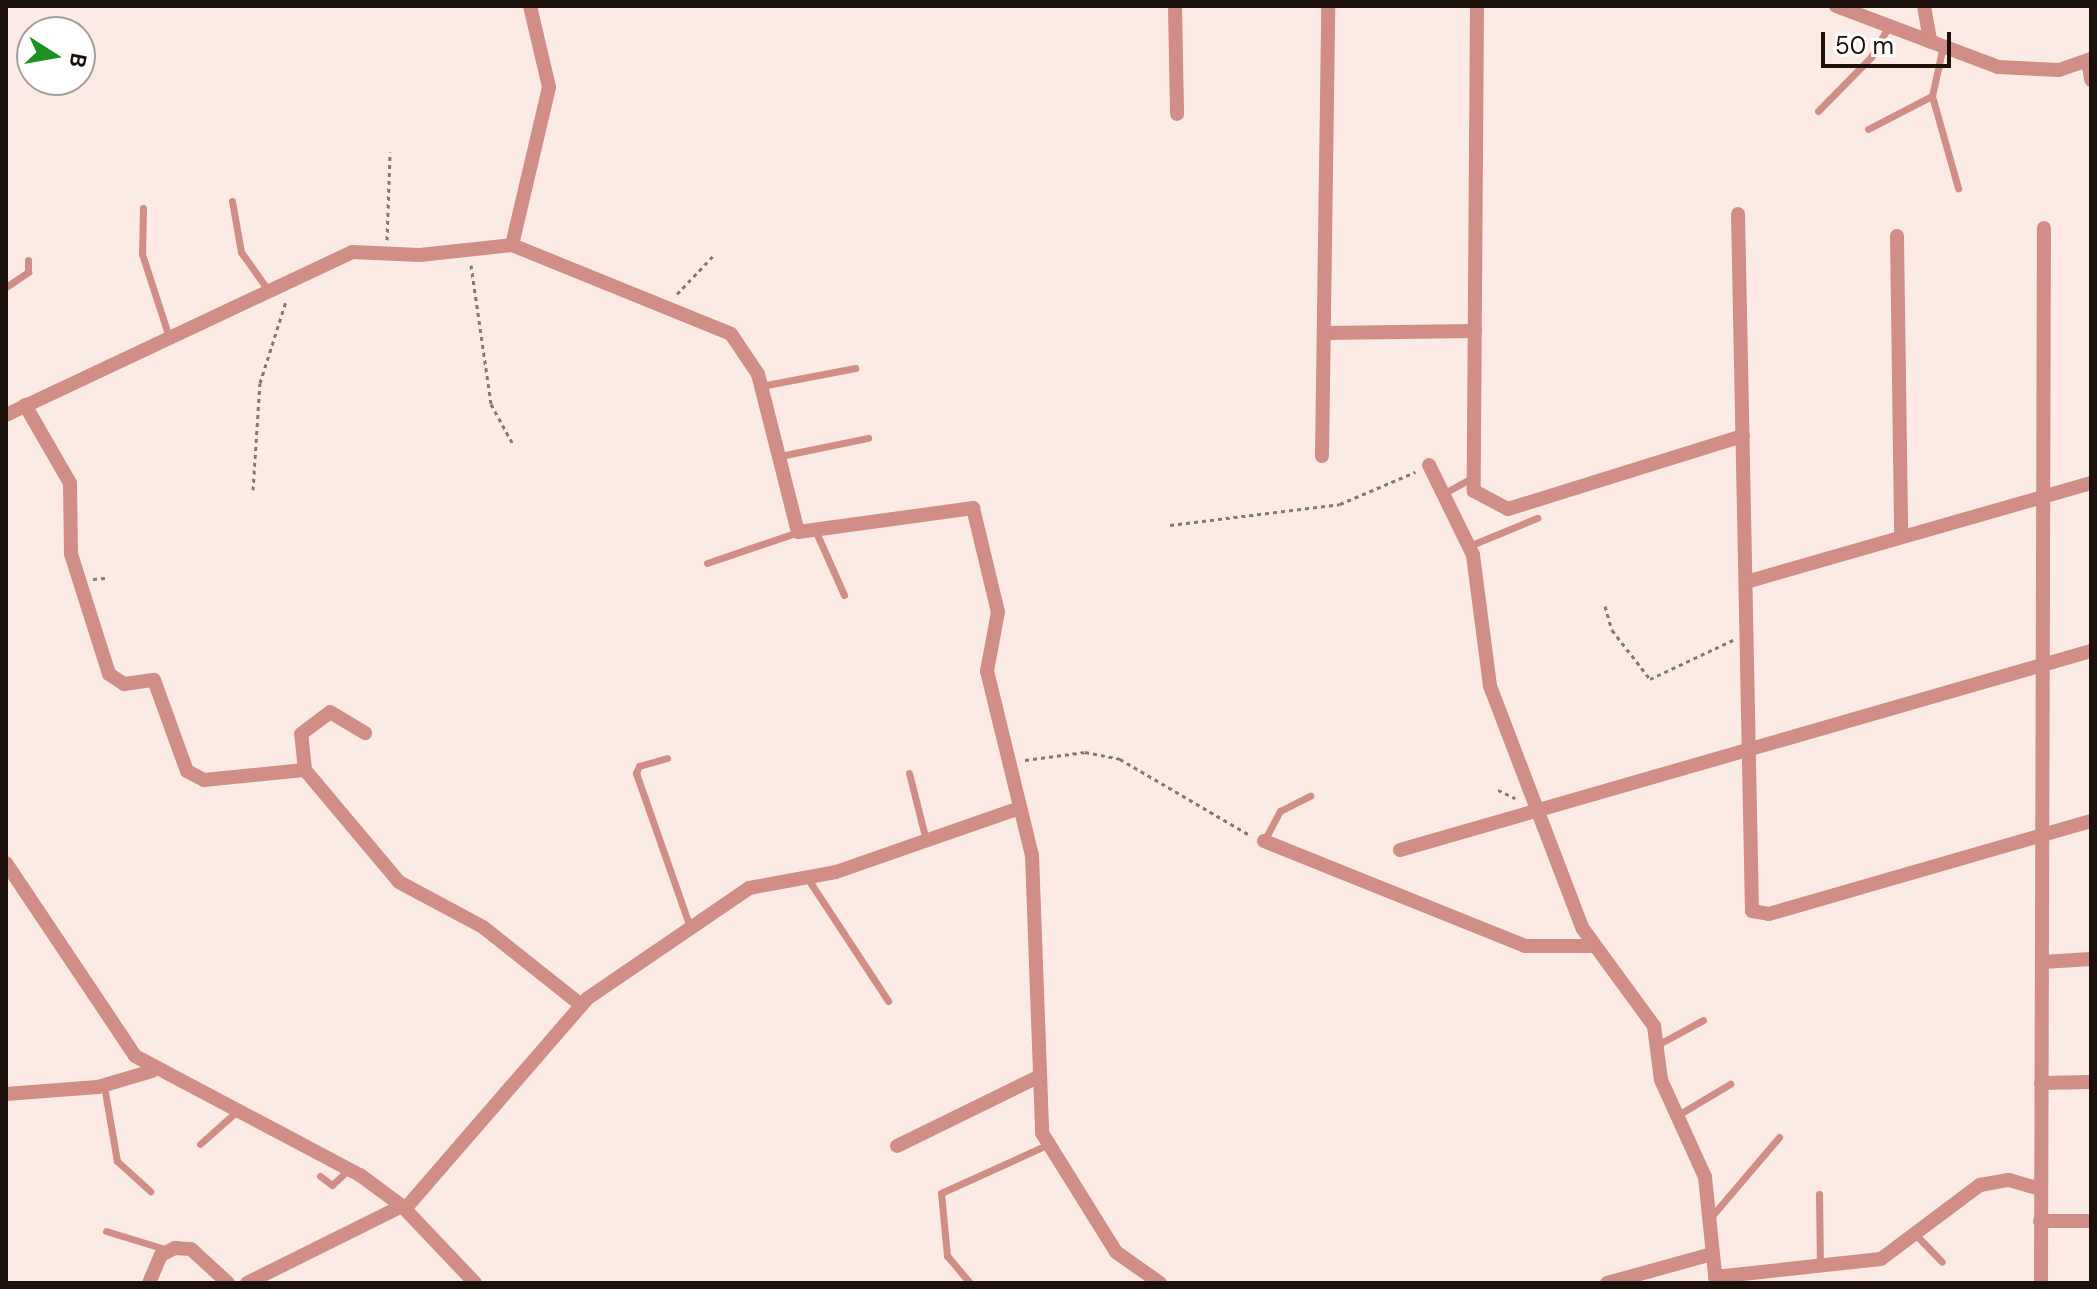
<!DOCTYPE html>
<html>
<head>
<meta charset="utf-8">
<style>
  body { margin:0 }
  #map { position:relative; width:2097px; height:1289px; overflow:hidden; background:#fbebe4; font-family:"DM Sans",sans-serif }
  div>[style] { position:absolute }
  .path>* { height:3px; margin-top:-1.5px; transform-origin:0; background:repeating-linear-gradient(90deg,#867871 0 4px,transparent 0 8px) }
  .service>* { height:7px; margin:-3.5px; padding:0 3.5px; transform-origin:3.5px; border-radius:3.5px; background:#d08e86 }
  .minor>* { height:14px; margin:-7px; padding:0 7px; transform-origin:7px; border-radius:7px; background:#d08e86 }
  span { translate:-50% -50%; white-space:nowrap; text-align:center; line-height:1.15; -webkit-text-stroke:6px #fff; paint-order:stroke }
  .frame { position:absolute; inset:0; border:8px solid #1c100a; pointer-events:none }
  .north { position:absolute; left:16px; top:16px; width:80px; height:80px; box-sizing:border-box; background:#fff; border:2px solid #a49f9d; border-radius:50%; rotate:101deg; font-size:22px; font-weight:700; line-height:32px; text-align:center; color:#1c100a }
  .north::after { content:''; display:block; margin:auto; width:28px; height:36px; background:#1b9220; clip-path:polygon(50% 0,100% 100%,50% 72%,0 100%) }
  .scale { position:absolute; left:1821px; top:32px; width:130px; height:36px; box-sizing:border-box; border:4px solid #1c100a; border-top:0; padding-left:10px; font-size:24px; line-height:28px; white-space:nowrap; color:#1c100a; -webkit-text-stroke:6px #fff; paint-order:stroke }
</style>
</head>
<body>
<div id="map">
  <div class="path">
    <i style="left:387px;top:240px;width:88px;rotate:-88deg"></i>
    <i style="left:471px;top:265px;width:140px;rotate:81.8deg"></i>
    <i style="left:491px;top:404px;width:46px;rotate:61.2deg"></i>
    <i style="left:677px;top:294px;width:52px;rotate:-46.5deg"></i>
    <i style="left:253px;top:490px;width:107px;rotate:-86.3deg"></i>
    <i style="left:260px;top:383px;width:86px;rotate:-72.4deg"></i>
    <i style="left:1170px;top:525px;width:171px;rotate:-7deg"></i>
    <i style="left:1340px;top:504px;width:82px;rotate:-23.1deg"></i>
    <i style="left:93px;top:579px;width:12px;rotate:-5deg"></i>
    <i style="left:1605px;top:606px;width:25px;rotate:74deg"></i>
    <i style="left:1612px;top:630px;width:62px;rotate:52.2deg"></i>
    <i style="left:1650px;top:679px;width:92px;rotate:-25.2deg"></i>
    <i style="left:1025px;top:760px;width:61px;rotate:-7.6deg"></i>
    <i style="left:1085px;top:752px;width:36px;rotate:11deg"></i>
    <i style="left:1120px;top:759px;width:152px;rotate:30.4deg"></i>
    <i style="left:1498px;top:790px;width:19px;rotate:25deg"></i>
  </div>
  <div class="service">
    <i style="left:1932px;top:96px;width:96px;rotate:74.2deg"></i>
    <i style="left:1818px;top:111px;width:76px;rotate:-45.5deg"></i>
    <i style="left:1871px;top:57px;width:36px;rotate:-60deg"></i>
    <i style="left:1868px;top:129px;width:72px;rotate:-27.3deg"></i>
    <i style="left:1932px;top:96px;width:51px;rotate:-77.6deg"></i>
    <i style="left:232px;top:201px;width:52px;rotate:80deg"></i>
    <i style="left:241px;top:252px;width:47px;rotate:54.6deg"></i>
    <i style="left:143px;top:208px;width:46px;rotate:91.2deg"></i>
    <i style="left:142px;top:254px;width:87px;rotate:72deg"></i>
    <i style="left:6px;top:287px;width:27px;rotate:-34deg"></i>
    <i style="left:28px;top:272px;width:12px;rotate:-90deg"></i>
    <i style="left:761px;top:386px;width:96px;rotate:-10.8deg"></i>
    <i style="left:780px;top:456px;width:90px;rotate:-11.6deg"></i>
    <i style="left:1441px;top:495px;width:35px;rotate:-29deg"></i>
    <i style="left:816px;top:532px;width:69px;rotate:66deg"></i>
    <i style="left:1469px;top:546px;width:74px;rotate:-22.4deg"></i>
    <i style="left:707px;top:563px;width:96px;rotate:-18.8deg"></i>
    <i style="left:667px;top:758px;width:29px;rotate:164deg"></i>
    <i style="left:639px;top:766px;width:8px;rotate:113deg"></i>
    <i style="left:636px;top:773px;width:163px;rotate:70.7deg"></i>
    <i style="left:909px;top:773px;width:69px;rotate:75.8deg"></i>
    <i style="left:1264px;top:841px;width:34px;rotate:-62deg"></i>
    <i style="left:1280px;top:811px;width:34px;rotate:-27deg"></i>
    <i style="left:808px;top:879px;width:146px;rotate:56.7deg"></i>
    <i style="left:1659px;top:1044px;width:50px;rotate:-28.6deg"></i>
    <i style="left:104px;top:1086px;width:76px;rotate:80.2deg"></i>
    <i style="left:117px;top:1161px;width:45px;rotate:42.3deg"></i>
    <i style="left:1678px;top:1115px;width:61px;rotate:-30.8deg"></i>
    <i style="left:200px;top:1144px;width:48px;rotate:-41.6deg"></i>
    <i style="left:320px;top:1176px;width:15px;rotate:37deg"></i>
    <i style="left:332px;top:1185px;width:22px;rotate:-43deg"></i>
    <i style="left:1819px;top:1194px;width:73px;rotate:89.2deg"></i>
    <i style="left:1711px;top:1217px;width:105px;rotate:-49.6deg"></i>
    <i style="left:106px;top:1231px;width:65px;rotate:17deg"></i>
    <i style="left:1916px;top:1235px;width:37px;rotate:46deg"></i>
    <i style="left:970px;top:1283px;width:35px;rotate:-130deg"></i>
    <i style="left:947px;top:1256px;width:63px;rotate:-95.4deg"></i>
    <i style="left:941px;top:1193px;width:116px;rotate:-24.4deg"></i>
  </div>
  <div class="minor">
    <i style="left:1175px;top:6px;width:108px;rotate:88.9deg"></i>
    <i style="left:1477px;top:6px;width:485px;rotate:90.4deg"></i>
    <i style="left:1474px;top:491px;width:38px;rotate:28deg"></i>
    <i style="left:1508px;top:509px;width:246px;rotate:-17.3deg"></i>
    <i style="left:1836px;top:6px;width:173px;rotate:20.6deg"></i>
    <i style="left:1998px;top:67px;width:61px;rotate:2.8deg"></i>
    <i style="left:2059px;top:70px;width:34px;rotate:-19deg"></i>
    <i style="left:1924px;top:6px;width:36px;rotate:80deg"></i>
    <i style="left:2088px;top:60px;width:20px;rotate:81deg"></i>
    <i style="left:1738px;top:214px;width:697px;rotate:88.85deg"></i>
    <i style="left:1752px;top:911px;width:17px;rotate:10deg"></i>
    <i style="left:1769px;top:914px;width:335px;rotate:-16.1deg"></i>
    <i style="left:1897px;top:236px;width:299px;rotate:89.2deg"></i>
    <i style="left:512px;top:245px;width:162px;rotate:-76.8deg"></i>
    <i style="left:549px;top:87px;width:83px;rotate:-103.2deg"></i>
    <i style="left:1324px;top:333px;width:151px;rotate:-0.8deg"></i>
    <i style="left:25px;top:405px;width:90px;rotate:60deg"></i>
    <i style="left:70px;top:483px;width:71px;rotate:89.2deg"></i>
    <i style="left:71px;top:554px;width:126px;rotate:72.4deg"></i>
    <i style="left:109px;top:674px;width:18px;rotate:34deg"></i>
    <i style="left:124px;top:684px;width:30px;rotate:-8deg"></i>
    <i style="left:154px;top:680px;width:97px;rotate:70.1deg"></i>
    <i style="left:187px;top:771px;width:19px;rotate:28deg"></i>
    <i style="left:204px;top:780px;width:101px;rotate:-5.7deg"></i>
    <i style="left:305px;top:770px;width:36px;rotate:-96deg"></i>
    <i style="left:301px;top:734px;width:36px;rotate:-37deg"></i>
    <i style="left:330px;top:712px;width:41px;rotate:31deg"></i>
    <i style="left:6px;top:415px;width:382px;rotate:-25.2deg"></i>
    <i style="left:352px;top:252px;width:68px;rotate:2.5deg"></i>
    <i style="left:420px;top:255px;width:93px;rotate:-6.2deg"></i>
    <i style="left:512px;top:245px;width:236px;rotate:22.1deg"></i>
    <i style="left:731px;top:334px;width:48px;rotate:56deg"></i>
    <i style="left:758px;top:374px;width:163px;rotate:75.8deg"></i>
    <i style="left:798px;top:532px;width:177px;rotate:-7.8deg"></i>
    <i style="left:973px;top:508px;width:107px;rotate:76.5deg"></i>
    <i style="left:998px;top:612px;width:60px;rotate:100.6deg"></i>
    <i style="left:987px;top:671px;width:189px;rotate:76.3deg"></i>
    <i style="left:1032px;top:855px;width:278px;rotate:87.9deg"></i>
    <i style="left:1042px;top:1133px;width:140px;rotate:58.1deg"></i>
    <i style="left:1116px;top:1252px;width:54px;rotate:35.2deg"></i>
    <i style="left:1322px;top:456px;width:450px;rotate:-89.2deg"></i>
    <i style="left:1429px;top:465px;width:100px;rotate:63.9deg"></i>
    <i style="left:1473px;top:555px;width:132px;rotate:82.6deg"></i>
    <i style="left:1490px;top:686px;width:260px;rotate:69.1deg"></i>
    <i style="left:1583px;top:929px;width:120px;rotate:53.8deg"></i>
    <i style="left:1654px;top:1026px;width:54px;rotate:82.6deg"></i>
    <i style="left:1661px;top:1080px;width:107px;rotate:65.6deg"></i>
    <i style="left:1705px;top:1177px;width:107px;rotate:84.1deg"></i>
    <i style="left:1746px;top:582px;width:359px;rotate:-16deg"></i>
    <i style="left:305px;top:770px;width:146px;rotate:50deg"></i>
    <i style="left:399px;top:882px;width:95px;rotate:28.2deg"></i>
    <i style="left:483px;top:927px;width:125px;rotate:38.5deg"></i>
    <i style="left:1264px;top:841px;width:281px;rotate:21.9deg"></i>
    <i style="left:1525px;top:946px;width:67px"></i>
    <i style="left:1400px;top:850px;width:719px;rotate:-16.07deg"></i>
    <i style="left:6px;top:863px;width:232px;rotate:56.2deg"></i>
    <i style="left:135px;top:1056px;width:255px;rotate:27.9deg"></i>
    <i style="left:360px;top:1175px;width:52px;rotate:36.4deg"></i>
    <i style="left:402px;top:1206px;width:106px;rotate:46.5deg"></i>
    <i style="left:2043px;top:962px;width:48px;rotate:-3.6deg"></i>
    <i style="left:2041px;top:1083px;width:50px;rotate:-1.1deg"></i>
    <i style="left:6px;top:1094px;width:92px;rotate:-4.4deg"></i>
    <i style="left:98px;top:1087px;width:56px;rotate:-16.5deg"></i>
    <i style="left:897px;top:1146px;width:155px;rotate:-26.1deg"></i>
    <i style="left:405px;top:1209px;width:279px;rotate:-49.1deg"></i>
    <i style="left:588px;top:998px;width:195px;rotate:-34.3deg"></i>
    <i style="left:749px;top:888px;width:88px;rotate:-10.4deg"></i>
    <i style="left:836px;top:872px;width:195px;rotate:-19.2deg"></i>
    <i style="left:2040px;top:1221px;width:51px"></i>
    <i style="left:1715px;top:1277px;width:167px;rotate:-6.2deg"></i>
    <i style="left:1881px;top:1259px;width:124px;rotate:-36.8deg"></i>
    <i style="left:1980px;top:1185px;width:29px;rotate:-10deg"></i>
    <i style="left:2009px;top:1180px;width:32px;rotate:16deg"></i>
    <i style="left:149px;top:1283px;width:30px;rotate:-67deg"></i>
    <i style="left:161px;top:1255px;width:16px;rotate:-27deg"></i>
    <i style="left:175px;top:1248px;width:16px;rotate:4deg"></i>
    <i style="left:191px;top:1249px;width:50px;rotate:42.6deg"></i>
    <i style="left:247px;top:1283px;width:173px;rotate:-26.4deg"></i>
    <i style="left:1607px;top:1283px;width:109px;rotate:-15.4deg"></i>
    <i style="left:2041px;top:1283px;width:1055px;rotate:-89.84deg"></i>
  </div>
  <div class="frame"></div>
  <div class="north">B</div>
  <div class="scale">50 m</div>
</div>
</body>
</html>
